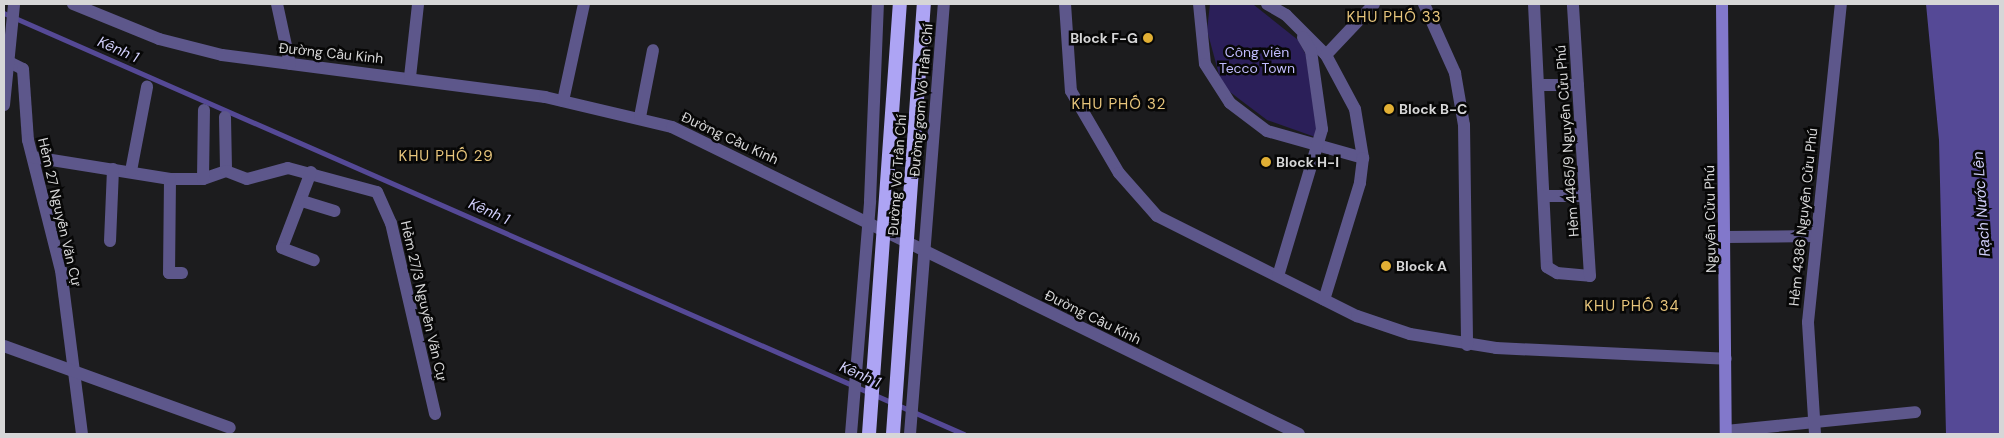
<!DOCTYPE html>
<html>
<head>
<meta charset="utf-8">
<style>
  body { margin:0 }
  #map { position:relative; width:2004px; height:438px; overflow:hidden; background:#1c1c1e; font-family:"DM Sans",sans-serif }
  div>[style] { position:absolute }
  .green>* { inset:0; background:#2b1f59 }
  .water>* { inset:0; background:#554996 }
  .stream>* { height:4.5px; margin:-2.25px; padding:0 2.25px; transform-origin:2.25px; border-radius:2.25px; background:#554996 }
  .minor>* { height:12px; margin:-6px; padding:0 6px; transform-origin:6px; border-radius:6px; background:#5d578b }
  .secondary>* { height:12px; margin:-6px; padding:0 6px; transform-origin:6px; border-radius:6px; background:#8278cb }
  .trunk>* { height:14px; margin:-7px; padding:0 7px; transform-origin:7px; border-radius:7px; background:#ada4f4 }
  .dots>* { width:14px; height:14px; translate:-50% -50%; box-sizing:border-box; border:2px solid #070707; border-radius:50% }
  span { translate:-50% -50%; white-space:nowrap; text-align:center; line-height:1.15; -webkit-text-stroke:5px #070707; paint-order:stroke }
  .poi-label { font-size:14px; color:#d6d6d7; font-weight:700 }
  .right { translate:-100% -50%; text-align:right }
  .left { translate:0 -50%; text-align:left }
  .park-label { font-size:14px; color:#c1bcfe }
  .street-label { font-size:14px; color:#d6d6d7 }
  .neighbourhood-label { font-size:15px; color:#e7c57c; letter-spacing:1px }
  .water-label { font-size:15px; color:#d3d1fd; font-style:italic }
  .frame { position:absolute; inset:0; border:5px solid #d6d6d7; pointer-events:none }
</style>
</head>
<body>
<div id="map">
  <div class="green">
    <i style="clip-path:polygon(1210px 4px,1254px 5px,1298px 40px,1306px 55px,1318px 138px,1267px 120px,1222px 86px,1207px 30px)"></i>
  </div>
  <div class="water">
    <i style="clip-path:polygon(1926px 4px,2000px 4px,2000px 434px,1946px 434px,1939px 140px)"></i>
  </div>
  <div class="stream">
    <i style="left:4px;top:13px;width:1048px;rotate:23.68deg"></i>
  </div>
  <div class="minor">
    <i style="left:73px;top:4px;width:93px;rotate:22.1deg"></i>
    <i style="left:159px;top:39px;width:65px;rotate:14.3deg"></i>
    <i style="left:222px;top:55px;width:326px;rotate:7.4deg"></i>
    <i style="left:545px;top:97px;width:130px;rotate:13.3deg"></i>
    <i style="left:672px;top:127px;width:698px;rotate:26.09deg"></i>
    <i style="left:277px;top:4px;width:61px;rotate:77.8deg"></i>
    <i style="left:1065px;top:4px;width:87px;rotate:86.1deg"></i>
    <i style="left:1071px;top:91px;width:95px;rotate:59.7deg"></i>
    <i style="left:1119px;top:173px;width:57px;rotate:48.5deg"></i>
    <i style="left:1157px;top:216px;width:224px;rotate:26.6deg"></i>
    <i style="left:1357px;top:316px;width:56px;rotate:18.8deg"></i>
    <i style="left:1410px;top:334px;width:87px;rotate:9.2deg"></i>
    <i style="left:1496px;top:348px;width:230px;rotate:2.7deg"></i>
    <i style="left:1199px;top:4px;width:60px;rotate:84.3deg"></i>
    <i style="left:1205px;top:64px;width:46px;rotate:57.3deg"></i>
    <i style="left:1230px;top:103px;width:46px;rotate:37.1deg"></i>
    <i style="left:1267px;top:131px;width:100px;rotate:15.7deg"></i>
    <i style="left:1267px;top:4px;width:22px;rotate:30deg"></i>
    <i style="left:1286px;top:15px;width:57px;rotate:45deg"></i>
    <i style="left:1326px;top:55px;width:61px;rotate:61.8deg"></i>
    <i style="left:1355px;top:109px;width:50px;rotate:80.7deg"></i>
    <i style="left:1363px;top:158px;width:25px;rotate:97deg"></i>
    <i style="left:1360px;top:183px;width:122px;rotate:107.1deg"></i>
    <i style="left:1424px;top:4px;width:76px;rotate:65.8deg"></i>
    <i style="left:1455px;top:73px;width:53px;rotate:80.2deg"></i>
    <i style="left:1464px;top:125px;width:220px;rotate:89.2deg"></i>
    <i style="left:1534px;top:4px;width:263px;rotate:87.2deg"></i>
    <i style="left:1547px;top:267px;width:12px;rotate:31deg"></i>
    <i style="left:1557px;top:273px;width:33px;rotate:5deg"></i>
    <i style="left:1590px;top:276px;width:273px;rotate:-93.6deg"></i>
    <i style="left:1326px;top:55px;width:70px;rotate:-46.7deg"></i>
    <i style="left:11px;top:63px;width:13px;rotate:27deg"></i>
    <i style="left:23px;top:69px;width:71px;rotate:86deg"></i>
    <i style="left:28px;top:140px;width:134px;rotate:75.8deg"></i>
    <i style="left:61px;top:270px;width:165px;rotate:82.7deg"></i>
    <i style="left:410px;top:77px;width:73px;rotate:-83.7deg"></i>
    <i style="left:1538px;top:85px;width:40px"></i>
    <i style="left:563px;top:101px;width:99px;rotate:-77.8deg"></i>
    <i style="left:4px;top:105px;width:101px;rotate:-84.3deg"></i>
    <i style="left:225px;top:117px;width:54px;rotate:88.9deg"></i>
    <i style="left:640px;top:117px;width:68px;rotate:-79deg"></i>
    <i style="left:33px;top:157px;width:139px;rotate:9.1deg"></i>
    <i style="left:170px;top:179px;width:33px"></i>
    <i style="left:203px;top:179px;width:24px;rotate:-19deg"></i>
    <i style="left:226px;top:171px;width:22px;rotate:21deg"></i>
    <i style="left:247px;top:179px;width:42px;rotate:-15deg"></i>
    <i style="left:288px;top:168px;width:92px;rotate:15.1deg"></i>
    <i style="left:377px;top:192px;width:34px;rotate:66deg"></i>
    <i style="left:391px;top:223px;width:196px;rotate:77deg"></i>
    <i style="left:131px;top:171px;width:86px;rotate:-79.2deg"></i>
    <i style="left:311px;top:172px;width:81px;rotate:110.9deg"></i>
    <i style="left:282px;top:248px;width:34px;rotate:21deg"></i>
    <i style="left:170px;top:179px;width:94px;rotate:90.6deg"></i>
    <i style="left:169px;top:273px;width:13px"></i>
    <i style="left:203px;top:179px;width:69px;rotate:-89.2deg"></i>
    <i style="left:1544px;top:196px;width:41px"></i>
    <i style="left:302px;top:201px;width:34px;rotate:17deg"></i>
    <i style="left:1725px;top:237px;width:90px;rotate:-0.6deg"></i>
    <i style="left:110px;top:241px;width:72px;rotate:-87.6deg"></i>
    <i style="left:1278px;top:276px;width:153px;rotate:-73.3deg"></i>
    <i style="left:1322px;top:129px;width:79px;rotate:-98deg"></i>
    <i style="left:1311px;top:51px;width:16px;rotate:-120deg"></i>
    <i style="left:4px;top:346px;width:240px;rotate:19.9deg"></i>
    <i style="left:1726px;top:431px;width:190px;rotate:-5.7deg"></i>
    <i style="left:851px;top:434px;width:234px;rotate:-85.3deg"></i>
    <i style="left:870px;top:201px;width:197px;rotate:-87.7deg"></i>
    <i style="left:910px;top:434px;width:431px;rotate:-85.5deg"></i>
    <i style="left:1815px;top:434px;width:112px;rotate:-93.6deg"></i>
    <i style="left:1808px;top:322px;width:320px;rotate:-84.1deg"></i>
  </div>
  <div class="secondary">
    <i style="left:1722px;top:4px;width:430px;rotate:89.5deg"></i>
  </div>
  <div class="trunk">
    <i style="left:869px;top:434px;width:431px;rotate:-85.9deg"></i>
    <i style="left:893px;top:434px;width:431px;rotate:-85.9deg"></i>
  </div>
  <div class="dots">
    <i style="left:1148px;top:38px;background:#e1af34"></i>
    <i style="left:1389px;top:109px;background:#e1af34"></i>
    <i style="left:1266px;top:162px;background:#e1af34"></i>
    <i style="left:1386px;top:266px;background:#e1af34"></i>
  </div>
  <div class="poi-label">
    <span class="right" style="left:1138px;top:38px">Block F-G</span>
    <span class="left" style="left:1399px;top:109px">Block B-C</span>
    <span class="left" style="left:1276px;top:162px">Block H-I</span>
    <span class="left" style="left:1396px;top:266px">Block A</span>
  </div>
  <div class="park-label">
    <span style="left:1257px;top:60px">Công viên<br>Tecco Town</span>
  </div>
  <div class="street-label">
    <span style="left:331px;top:53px;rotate:6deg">Đường Cầu Kinh</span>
    <span style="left:921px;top:100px;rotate:-85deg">Đường gom Võ Trần Chí</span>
    <span style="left:730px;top:138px;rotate:25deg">Đường Cầu Kinh</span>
    <span style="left:1567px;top:141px;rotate:-94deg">Hẻm 4465/9 Nguyễn Cửu Phú</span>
    <span style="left:897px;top:175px;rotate:-86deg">Đường Võ Trần Chí</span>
    <span style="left:60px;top:212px;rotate:77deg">Hẻm 27 Nguyễn Văn Cự</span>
    <span style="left:1803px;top:217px;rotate:-84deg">Hẻm 4386 Nguyễn Cửu Phú</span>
    <span style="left:1710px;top:219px;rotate:-91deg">Nguyễn Cửu Phú</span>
    <span style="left:424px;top:301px;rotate:77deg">Hẻm 27/3 Nguyễn Văn Cự</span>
    <span style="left:1093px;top:317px;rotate:26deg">Đường Cầu Kinh</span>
  </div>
  <div class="neighbourhood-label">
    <span style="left:1394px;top:18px">KHU PHỐ 33</span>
    <span style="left:1119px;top:105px">KHU PHỐ 32</span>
    <span style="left:446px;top:157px">KHU PHỐ 29</span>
    <span style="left:1632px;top:307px">KHU PHỐ 34</span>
  </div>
  <div class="water-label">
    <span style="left:118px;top:50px;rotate:24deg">Kênh 1</span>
    <span style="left:1982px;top:204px;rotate:-94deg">Rạch Nước Lên</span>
    <span style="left:489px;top:212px;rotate:24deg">Kênh 1</span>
    <span style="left:860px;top:375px;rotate:24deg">Kênh 1</span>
  </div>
  <div class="frame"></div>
</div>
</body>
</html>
